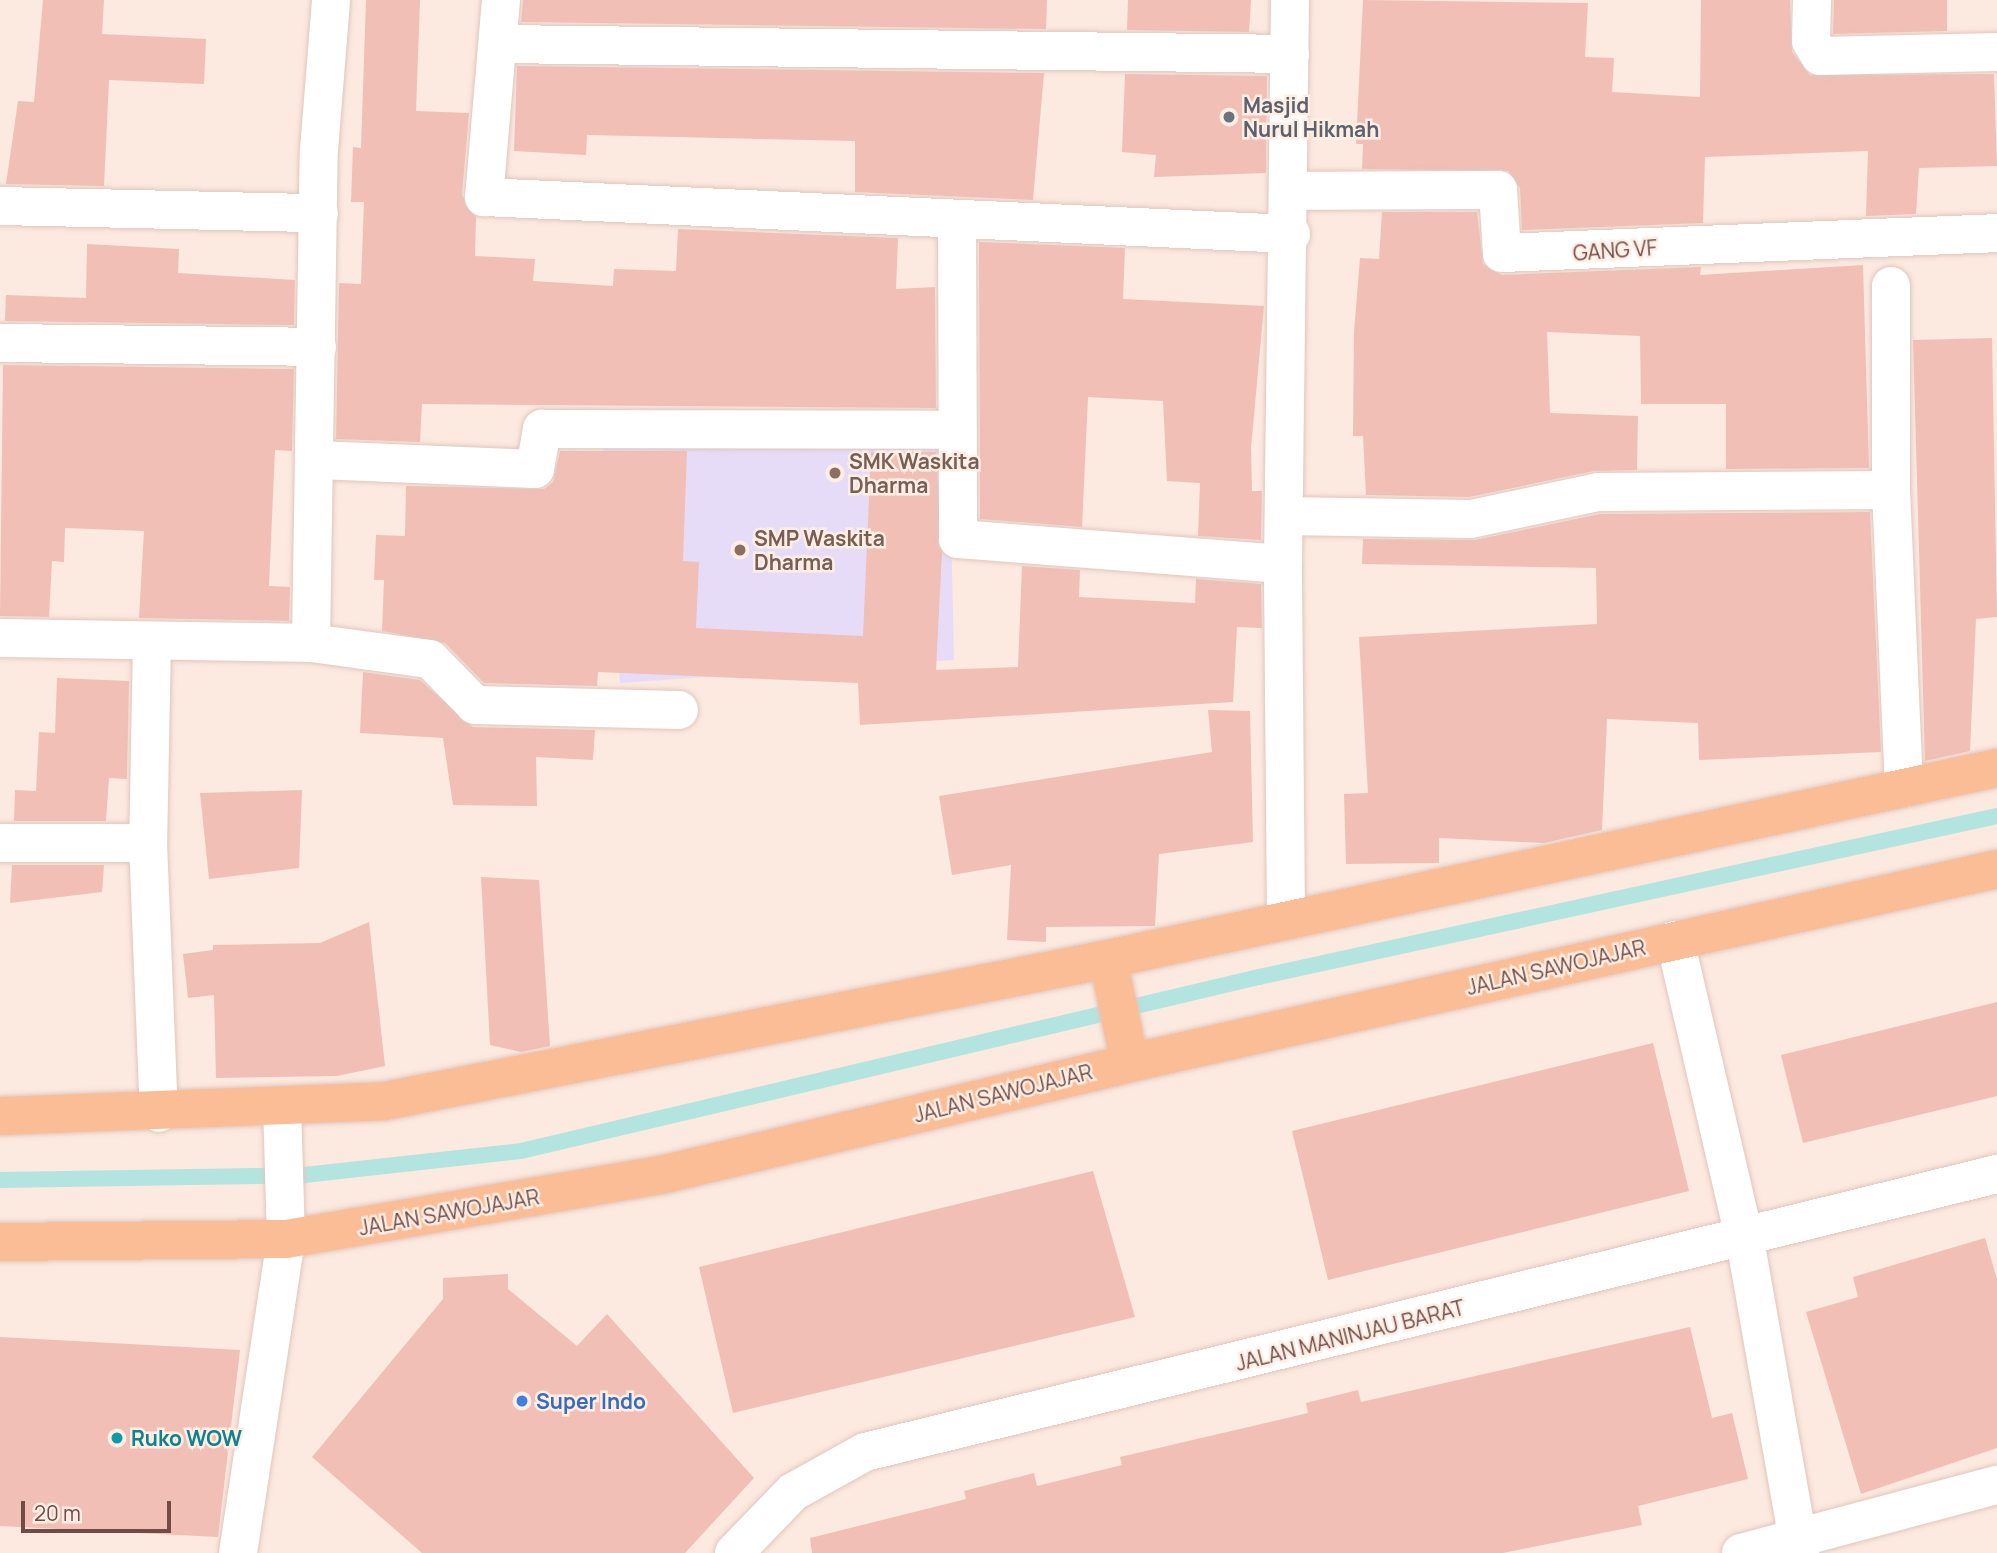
<!DOCTYPE html>
<html>
<head>
<meta charset="utf-8">
<style>
  body { margin:0 }
  #map { position:relative; width:1997px; height:1553px; overflow:hidden; background:#fce9df; font-family:Manrope,sans-serif }
  div>[style] { position:absolute }
  .education>* { inset:0; background:#e7dcf8 }
  .stream>* { height:16px; margin:-8px; padding:0 8px; transform-origin:8px; border-radius:8px; background:#b4e4e0 }
  .building>* { inset:0; background:#f1bfb6 }
  .roads { filter:drop-shadow(0 0 2px #e1c6be) drop-shadow(0 0 2px #e1c6be) }
  .minor>* { height:38px; margin:-19px; padding:0 19px; transform-origin:19px; border-radius:19px; background:#fff }
  .primary>* { height:38px; margin:-19px; padding:0 19px; transform-origin:19px; border-radius:19px; background:#fbbd96 }
  .dots>* { width:19px; height:19px; translate:-50% -50%; box-sizing:border-box; border:4px solid #ffeee4; border-radius:50% }
  span { translate:-50% -50%; white-space:nowrap; text-align:center; line-height:1.15; -webkit-text-stroke:5px #ffeee4; paint-order:stroke }
  .worship-label { font-size:21px; color:#5b616d; font-weight:700 }
  .left { translate:0 -50%; text-align:left }
  .street-label { font-size:21px; color:#714c47 }
  .education-label { font-size:21px; color:#785e54; font-weight:700 }
  .shop-label { font-size:21px; color:#366cbe; font-weight:700 }
  .culture-label { font-size:21px; color:#0d838f; font-weight:700 }
  .scale { position:absolute; left:21px; top:1501px; width:150px; height:32px; box-sizing:border-box; border:4px solid #714c47; border-top:0; padding-left:9px; font-size:21px; line-height:24px; white-space:nowrap; color:#714c47; -webkit-text-stroke:5px #ffeee4; paint-order:stroke }
</style>
</head>
<body>
<div id="map">
  <div class="education">
    <i style="clip-path:polygon(602px 434px,949px 437px,954px 660px,620px 683px)"></i>
  </div>
  <div class="stream">
    <i style="left:0;top:1180px;width:304px;rotate:-0.9deg"></i>
    <i style="left:304px;top:1175px;width:218px;rotate:-6.3deg"></i>
    <i style="left:521px;top:1151px;width:758px;rotate:-13.27deg"></i>
    <i style="left:1259px;top:977px;width:755px;rotate:-12.31deg"></i>
  </div>
  <div class="building">
    <i style="clip-path:polygon(43px 0,104px 0,102px 34px,206px 39px,204px 84px,109px 80px,104px 186px,6px 184px,18px 101px,34px 102px)"></i>
    <i style="clip-path:polygon(366px 0,420px 0,416px 111px,469px 113px,462px 195px,476px 217px,475px 256px,535px 259px,533px 281px,613px 286px,614px 269px,676px 271px,678px 229px,898px 238px,896px 289px,935px 287px,936px 408px,422px 404px,420px 442px,336px 439px,339px 283px,361px 284px,364px 202px,351px 202px,353px 147px,361px 148px)"></i>
    <i style="clip-path:polygon(523px 0,1047px 0,1046px 29px,521px 22px)"></i>
    <i style="clip-path:polygon(1128px 0,1251px 0,1249px 32px,1127px 30px)"></i>
    <i style="clip-path:polygon(1363px 0,1588px 3px,1585px 57px,1614px 58px,1612px 92px,1700px 97px,1701px 0,1790px 0,1792px 52px,1810px 75px,1994px 74px,1997px 166px,1919px 168px,1916px 214px,1866px 216px,1868px 151px,1705px 157px,1703px 223px,1522px 230px,1520px 188px,1508px 171px,1362px 169px,1363px 144px,1356px 144px)"></i>
    <i style="clip-path:polygon(1834px 0,1947px 0,1947px 31px,1833px 34px)"></i>
    <i style="clip-path:polygon(517px 66px,1044px 73px,1033px 200px,855px 192px,855px 141px,587px 135px,586px 155px,514px 151px)"></i>
    <i style="clip-path:polygon(1125px 74px,1267px 76px,1266px 173px,1154px 177px,1156px 155px,1122px 152px)"></i>
    <i style="clip-path:polygon(1382px 212px,1477px 212px,1483px 264px,1502px 275px,1701px 267px,1700px 275px,1863px 265px,1869px 468px,1726px 469px,1726px 404px,1641px 404px,1640px 336px,1547px 332px,1550px 413px,1638px 416px,1637px 470px,1594px 471px,1469px 497px,1366px 495px,1363px 436px,1353px 436px,1354px 332px,1360px 258px,1379px 259px)"></i>
    <i style="clip-path:polygon(979px 242px,1125px 248px,1123px 299px,1264px 306px,1251px 448px,1252px 491px,1262px 491px,1261px 540px,1198px 536px,1200px 483px,1167px 481px,1163px 401px,1088px 397px,1082px 527px,980px 519px)"></i>
    <i style="clip-path:polygon(87px 244px,179px 249px,178px 273px,295px 280px,294px 325px,5px 321px,6px 295px,86px 298px)"></i>
    <i style="clip-path:polygon(1992px 338px,1997px 617px,1976px 619px,1970px 751px,1925px 761px,1913px 340px)"></i>
    <i style="clip-path:polygon(3px 365px,294px 369px,292px 451px,275px 450px,269px 586px,290px 587px,289px 621px,139px 618px,144px 531px,65px 528px,64px 562px,52px 561px,49px 617px,0 616px)"></i>
    <i style="clip-path:polygon(560px 451px,687px 451px,683px 561px,699px 562px,696px 628px,863px 636px,871px 452px,936px 452px,942px 553px,936px 670px,1018px 667px,1022px 566px,1080px 570px,1079px 597px,1195px 603px,1196px 579px,1261px 584px,1262px 628px,1237px 627px,1233px 702px,860px 725px,858px 683px,598px 672px,597px 686px,484px 683px,445px 643px,382px 631px,384px 580px,374px 580px,376px 535px,405px 536px,406px 486px,544px 489px,553px 482px)"></i>
    <i style="clip-path:polygon(1870px 512px,1881px 752px,1699px 760px,1698px 723px,1607px 719px,1602px 830px,1544px 843px,1439px 838px,1439px 863px,1346px 864px,1344px 794px,1368px 793px,1359px 637px,1597px 624px,1596px 568px,1362px 564px,1363px 539px,1475px 540px,1600px 514px)"></i>
    <i style="clip-path:polygon(363px 672px,420px 680px,473px 727px,595px 730px,593px 760px,536px 757px,537px 806px,453px 805px,443px 738px,360px 733px)"></i>
    <i style="clip-path:polygon(57px 678px,129px 681px,127px 779px,109px 778px,106px 821px,14px 821px,15px 790px,36px 791px,39px 732px,55px 733px)"></i>
    <i style="clip-path:polygon(1208px 710px,1250px 711px,1253px 842px,1159px 854px,1155px 926px,1046px 927px,1046px 942px,1007px 940px,1011px 865px,952px 875px,939px 796px,1212px 752px)"></i>
    <i style="clip-path:polygon(302px 790px,299px 868px,209px 879px,200px 793px)"></i>
    <i style="clip-path:polygon(12px 865px,104px 865px,102px 892px,10px 903px)"></i>
    <i style="clip-path:polygon(481px 877px,539px 880px,550px 1046px,521px 1052px,490px 1045px)"></i>
    <i style="clip-path:polygon(369px 922px,385px 1066px,337px 1076px,216px 1078px,214px 995px,188px 998px,183px 954px,213px 950px,213px 945px,320px 943px)"></i>
    <i style="clip-path:polygon(1997px 1002px,1997px 1096px,1803px 1143px,1781px 1055px)"></i>
    <i style="clip-path:polygon(1653px 1043px,1689px 1191px,1328px 1280px,1292px 1131px)"></i>
    <i style="clip-path:polygon(1093px 1171px,1135px 1317px,733px 1413px,699px 1267px)"></i>
    <i style="clip-path:polygon(1985px 1238px,1997px 1279px,1997px 1448px,1861px 1494px,1806px 1312px,1858px 1297px,1853px 1277px)"></i>
    <i style="clip-path:polygon(508px 1274px,508px 1289px,577px 1346px,607px 1314px,754px 1478px,685px 1553px,422px 1553px,312px 1457px,443px 1299px,443px 1278px)"></i>
    <i style="clip-path:polygon(1690px 1327px,1712px 1418px,1732px 1413px,1748px 1479px,1638px 1506px,1642px 1525px,1503px 1553px,812px 1553px,810px 1538px,966px 1499px,964px 1491px,1034px 1473px,1037px 1486px,1122px 1465px,1120px 1457px,1308px 1413px,1306px 1403px,1358px 1390px,1361px 1402px)"></i>
    <i style="clip-path:polygon(0 1337px,240px 1350px,218px 1537px,0 1526px)"></i>
  </div>
  <div class="roads">
    <div class="minor">
      <i style="left:501px;top:0;width:198px;rotate:94.9deg"></i>
      <i style="left:484px;top:197px;width:808px;rotate:2.63deg"></i>
      <i style="left:1812px;top:0;width:41px;rotate:91.4deg"></i>
      <i style="left:1811px;top:41px;width:17px;rotate:59deg"></i>
      <i style="left:1820px;top:56px;width:177px;rotate:-1.3deg"></i>
      <i style="left:499px;top:44px;width:791px;rotate:0.72deg"></i>
      <i style="left:1292px;top:191px;width:206px;rotate:-0.3deg"></i>
      <i style="left:1498px;top:190px;width:63px;rotate:86.4deg"></i>
      <i style="left:1502px;top:253px;width:495px;rotate:-2.3deg"></i>
      <i style="left:0;top:206px;width:319px;rotate:1.3deg"></i>
      <i style="left:957px;top:219px;width:320px;rotate:89.8deg"></i>
      <i style="left:958px;top:539px;width:326px;rotate:4.4deg"></i>
      <i style="left:0;top:343px;width:317px;rotate:0.7deg"></i>
      <i style="left:318px;top:460px;width:217px;rotate:2.4deg"></i>
      <i style="left:535px;top:469px;width:41px;rotate:-80.1deg"></i>
      <i style="left:542px;top:429px;width:414px;rotate:0.1deg"></i>
      <i style="left:1891px;top:490px;width:298px;rotate:87.5deg"></i>
      <i style="left:1284px;top:516px;width:187px;rotate:0.9deg"></i>
      <i style="left:1471px;top:519px;width:130px;rotate:-12deg"></i>
      <i style="left:1598px;top:492px;width:293px;rotate:-0.4deg"></i>
      <i style="left:1891px;top:490px;width:204px;rotate:-90deg"></i>
      <i style="left:0;top:638px;width:311px;rotate:0.9deg"></i>
      <i style="left:311px;top:643px;width:493px;rotate:-89.1deg"></i>
      <i style="left:319px;top:150px;width:150px;rotate:-85.4deg"></i>
      <i style="left:152px;top:642px;width:201px;rotate:91.1deg"></i>
      <i style="left:148px;top:843px;width:270px;rotate:87.7deg"></i>
      <i style="left:311px;top:643px;width:120px;rotate:7.7deg"></i>
      <i style="left:430px;top:659px;width:64px;rotate:45.6deg"></i>
      <i style="left:475px;top:705px;width:204px;rotate:1.4deg"></i>
      <i style="left:0;top:843px;width:148px"></i>
      <i style="left:1286px;top:919px;width:355px;rotate:-90.5deg"></i>
      <i style="left:1283px;top:564px;width:564px;rotate:-89.29deg"></i>
      <i style="left:1675px;top:940px;width:308px;rotate:76.9deg"></i>
      <i style="left:1745px;top:1240px;width:318px;rotate:80deg"></i>
      <i style="left:238px;top:1553px;width:318px;rotate:-81.3deg"></i>
      <i style="left:286px;top:1239px;width:131px;rotate:-91.7deg"></i>
      <i style="left:734px;top:1553px;width:85px;rotate:-46deg"></i>
      <i style="left:793px;top:1492px;width:82px;rotate:-29.1deg"></i>
      <i style="left:865px;top:1452px;width:1166px;rotate:-13.8deg"></i>
      <i style="left:1741px;top:1553px;width:265px;rotate:-14.9deg"></i>
    </div>
    <div class="primary">
      <i style="left:1108px;top:959px;width:106px;rotate:78.1deg"></i>
      <i style="left:0;top:1116px;width:385px;rotate:-2.2deg"></i>
      <i style="left:385px;top:1101px;width:737px;rotate:-11.11deg"></i>
      <i style="left:1108px;top:959px;width:909px;rotate:-12.13deg"></i>
      <i style="left:0;top:1242px;width:286px;rotate:-0.6deg"></i>
      <i style="left:286px;top:1239px;width:380px;rotate:-9.7deg"></i>
      <i style="left:661px;top:1175px;width:482px;rotate:-13.4deg"></i>
      <i style="left:1130px;top:1063px;width:888px;rotate:-12.61deg"></i>
    </div>
  </div>
  <div class="dots">
    <i style="left:1229px;top:117px;background:#6b7280"></i>
    <i style="left:835px;top:473px;background:#8d6e63"></i>
    <i style="left:740px;top:550px;background:#8d6e63"></i>
    <i style="left:522px;top:1401px;background:#3f7fe0"></i>
    <i style="left:117px;top:1438px;background:#0f9aa8"></i>
  </div>
  <div class="worship-label">
    <span class="left" style="left:1243px;top:117px">Masjid<br>Nurul Hikmah</span>
  </div>
  <div class="street-label">
    <span style="left:1615px;top:250px;rotate:-4deg">GANG VF</span>
    <span style="left:1556px;top:967px;rotate:-13deg">JALAN SAWOJAJAR</span>
    <span style="left:1003px;top:1093px;rotate:-14deg">JALAN SAWOJAJAR</span>
    <span style="left:449px;top:1212px;rotate:-10deg">JALAN SAWOJAJAR</span>
    <span style="left:1350px;top:1335px;rotate:-14deg">JALAN MANINJAU BARAT</span>
  </div>
  <div class="education-label">
    <span class="left" style="left:849px;top:473px">SMK Waskita<br>Dharma</span>
    <span class="left" style="left:754px;top:550px">SMP Waskita<br>Dharma</span>
  </div>
  <div class="shop-label">
    <span class="left" style="left:536px;top:1401px">Super Indo</span>
  </div>
  <div class="culture-label">
    <span class="left" style="left:131px;top:1438px">Ruko WOW</span>
  </div>
  <div class="scale">20 m</div>
</div>
</body>
</html>
